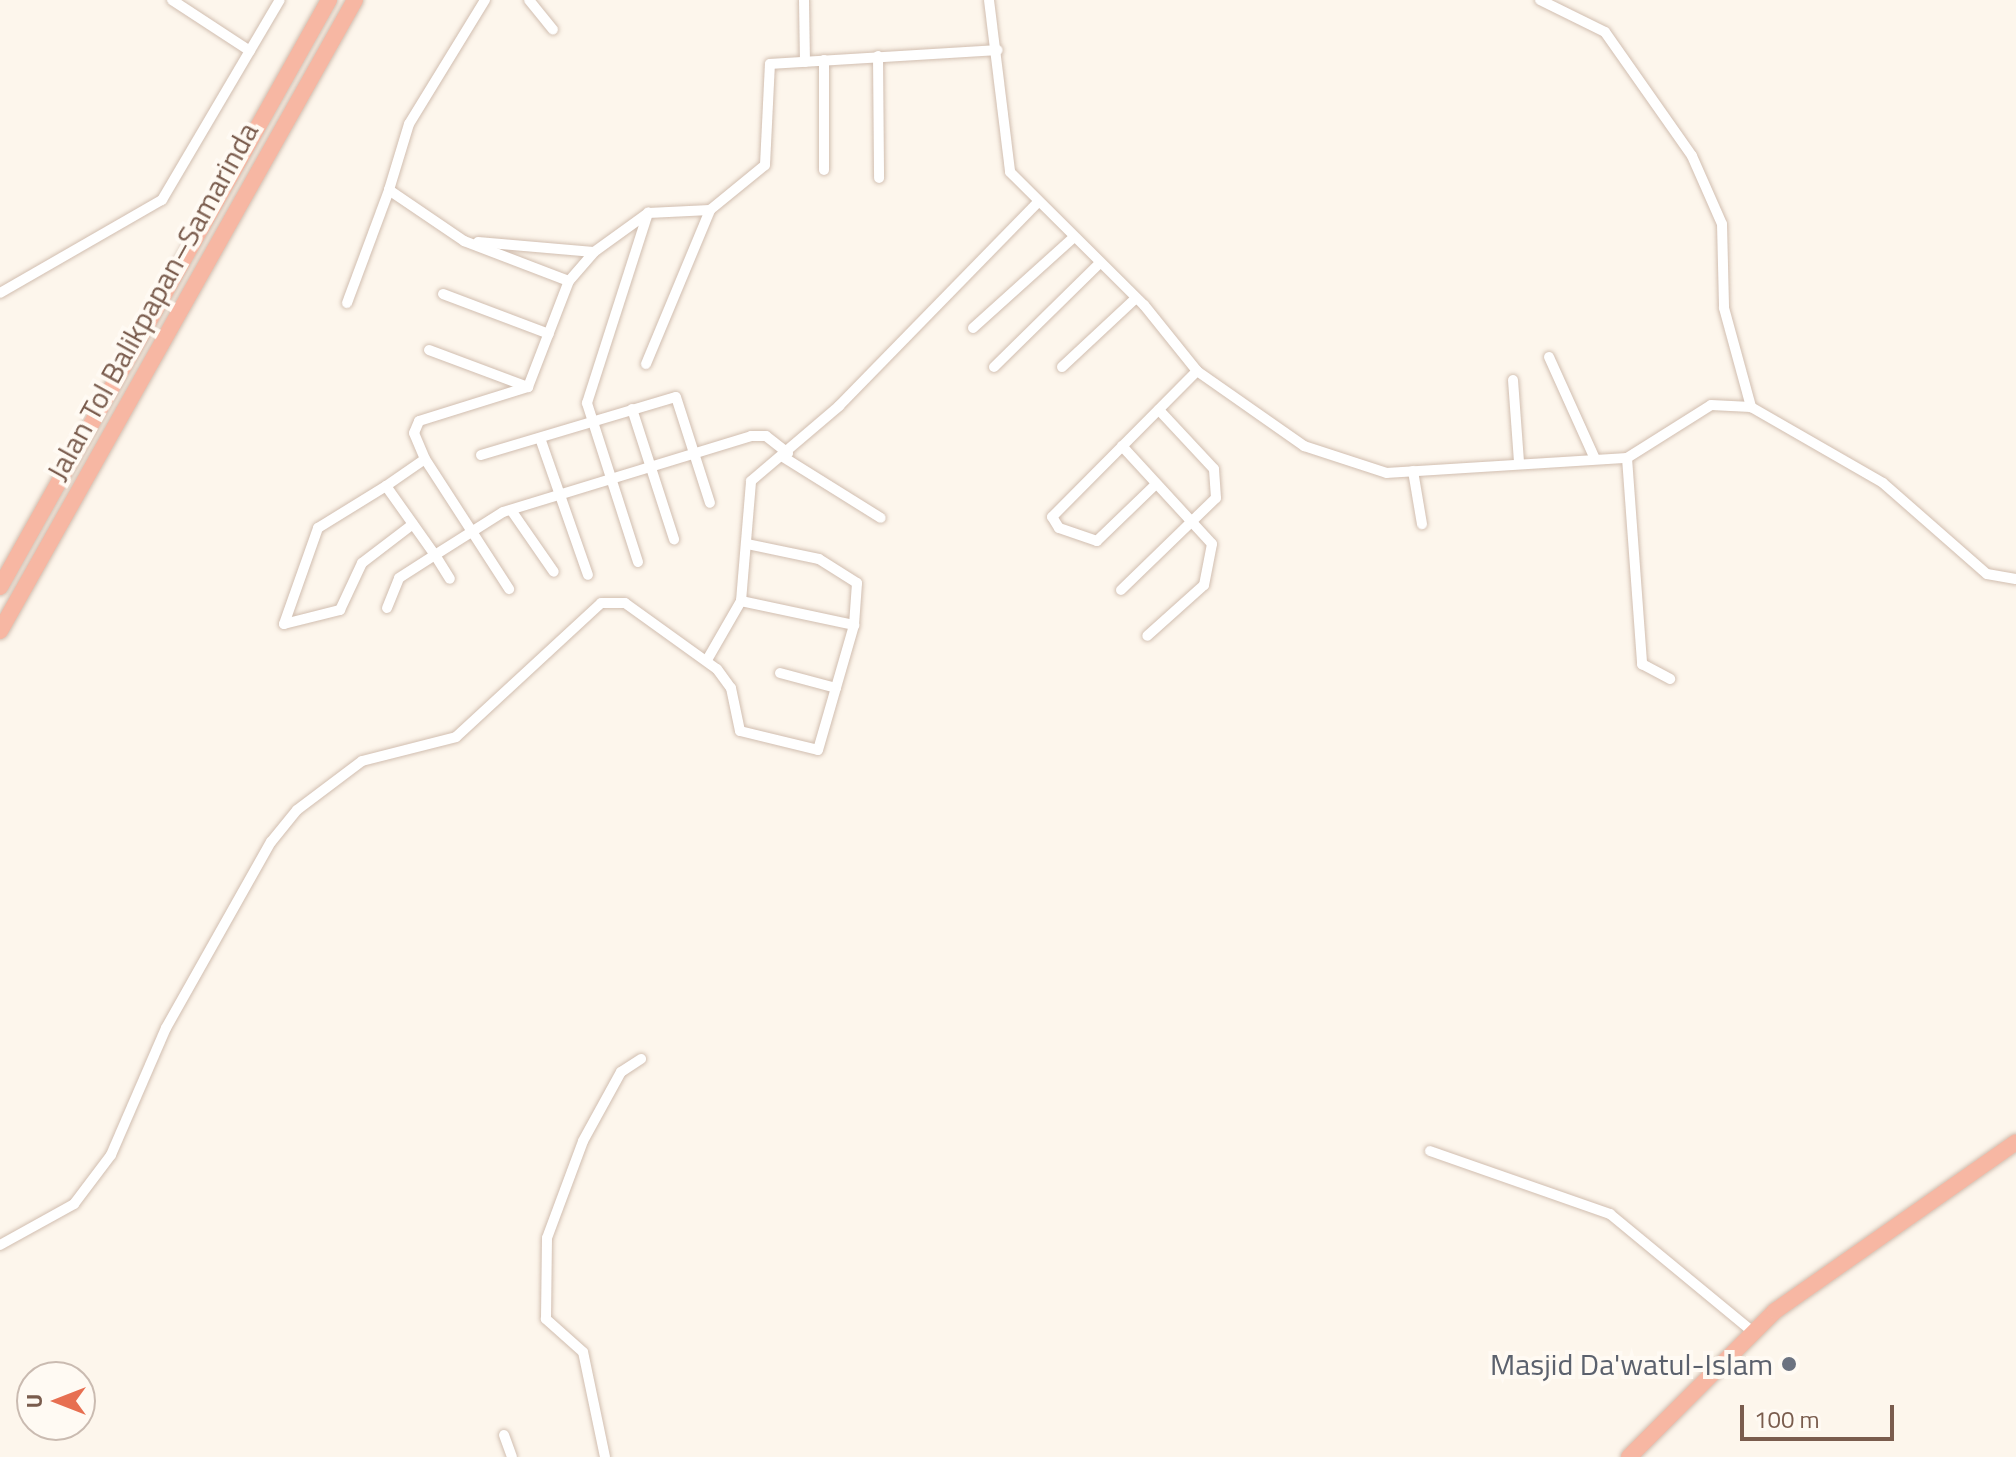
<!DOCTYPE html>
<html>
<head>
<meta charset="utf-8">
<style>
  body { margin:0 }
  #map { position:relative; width:2016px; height:1457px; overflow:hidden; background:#fdf6ec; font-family:"Titillium Web",sans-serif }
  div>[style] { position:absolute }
  .roads { filter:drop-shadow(0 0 2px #d1beb0) drop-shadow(0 0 2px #d1beb0) }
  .minor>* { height:10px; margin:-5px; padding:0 5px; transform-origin:5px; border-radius:5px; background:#fff }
  .highway>* { height:16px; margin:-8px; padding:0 8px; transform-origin:8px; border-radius:8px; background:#f7b7a3 }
  .dots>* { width:22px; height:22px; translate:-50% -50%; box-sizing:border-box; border:4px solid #fffaf3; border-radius:50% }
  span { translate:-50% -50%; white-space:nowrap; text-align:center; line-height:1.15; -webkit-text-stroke:8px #fffaf3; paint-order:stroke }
  .street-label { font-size:30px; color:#7a5c4d }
  .worship-label { font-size:30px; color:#5b616d }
  .right { translate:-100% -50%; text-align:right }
  .north { position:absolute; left:16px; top:1361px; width:80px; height:80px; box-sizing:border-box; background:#fffaf3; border:2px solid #cabbb1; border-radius:50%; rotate:270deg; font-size:22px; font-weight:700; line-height:32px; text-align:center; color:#7a5c4d }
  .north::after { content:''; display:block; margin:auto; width:28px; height:36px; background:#e76f51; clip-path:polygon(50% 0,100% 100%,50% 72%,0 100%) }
  .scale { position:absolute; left:1740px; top:1405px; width:154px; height:36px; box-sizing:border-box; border:4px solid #7a5c4d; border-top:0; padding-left:10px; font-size:24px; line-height:28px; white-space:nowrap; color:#7a5c4d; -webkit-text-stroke:6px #fffaf3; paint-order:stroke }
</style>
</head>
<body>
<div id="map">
  <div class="roads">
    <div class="minor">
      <i style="left:172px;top:0;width:93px;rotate:33.2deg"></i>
      <i style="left:485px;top:0;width:145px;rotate:121.5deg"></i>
      <i style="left:409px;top:124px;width:69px;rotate:106.9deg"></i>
      <i style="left:389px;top:190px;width:91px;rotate:34.2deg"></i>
      <i style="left:464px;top:241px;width:112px;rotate:20.9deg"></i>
      <i style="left:529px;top:0;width:38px;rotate:51deg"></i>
      <i style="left:804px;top:0;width:62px;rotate:89.1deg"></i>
      <i style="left:989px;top:0;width:173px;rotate:83deg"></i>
      <i style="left:1010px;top:172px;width:189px;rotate:44.8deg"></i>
      <i style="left:1144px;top:305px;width:85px;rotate:51.2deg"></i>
      <i style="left:1197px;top:371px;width:131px;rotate:35deg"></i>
      <i style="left:1304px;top:446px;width:87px;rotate:18deg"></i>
      <i style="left:1387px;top:473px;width:240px;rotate:-3.6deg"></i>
      <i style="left:1627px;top:458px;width:99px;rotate:-32.2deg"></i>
      <i style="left:1711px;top:405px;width:40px;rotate:2.9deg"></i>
      <i style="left:1751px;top:407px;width:152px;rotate:29.9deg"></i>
      <i style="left:1883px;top:483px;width:138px;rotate:41.2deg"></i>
      <i style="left:1987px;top:574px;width:29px;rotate:10deg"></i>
      <i style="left:1540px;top:0;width:72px;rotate:26.2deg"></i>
      <i style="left:1605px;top:32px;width:151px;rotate:54.9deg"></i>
      <i style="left:1692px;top:156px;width:74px;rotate:66.2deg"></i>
      <i style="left:1722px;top:224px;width:84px;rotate:88.6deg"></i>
      <i style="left:1724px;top:308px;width:103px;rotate:74.7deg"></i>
      <i style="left:878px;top:56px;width:122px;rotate:89.5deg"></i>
      <i style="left:824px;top:60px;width:110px;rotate:90deg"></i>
      <i style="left:478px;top:242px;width:116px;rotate:4.9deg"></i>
      <i style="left:0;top:293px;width:187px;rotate:-29.9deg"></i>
      <i style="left:162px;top:200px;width:232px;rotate:-59.5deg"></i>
      <i style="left:443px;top:294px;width:113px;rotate:20.7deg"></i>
      <i style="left:347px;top:303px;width:121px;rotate:-69.6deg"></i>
      <i style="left:973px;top:328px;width:136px;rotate:-42deg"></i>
      <i style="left:429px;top:350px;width:106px;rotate:20.5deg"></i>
      <i style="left:1549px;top:357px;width:112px;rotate:65.7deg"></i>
      <i style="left:646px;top:364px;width:167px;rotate:-67.4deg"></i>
      <i style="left:994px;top:367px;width:148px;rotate:-44.5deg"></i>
      <i style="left:1062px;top:367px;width:101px;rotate:-43deg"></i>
      <i style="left:1513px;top:380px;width:81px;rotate:85.8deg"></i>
      <i style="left:632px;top:409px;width:137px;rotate:72.1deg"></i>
      <i style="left:540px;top:438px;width:145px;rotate:70.7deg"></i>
      <i style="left:1122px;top:446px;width:133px;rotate:47.4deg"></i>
      <i style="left:1212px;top:544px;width:42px;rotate:101deg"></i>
      <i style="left:1204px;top:585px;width:76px;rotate:138.2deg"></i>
      <i style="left:481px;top:455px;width:203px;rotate:-16.6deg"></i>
      <i style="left:676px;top:397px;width:111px;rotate:72.2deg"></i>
      <i style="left:783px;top:457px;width:115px;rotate:31.9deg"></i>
      <i style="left:1627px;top:458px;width:207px;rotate:85.8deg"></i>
      <i style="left:1642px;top:664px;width:32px;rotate:28deg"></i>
      <i style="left:425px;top:459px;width:28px;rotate:-113deg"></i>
      <i style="left:414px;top:433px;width:13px;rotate:-67deg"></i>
      <i style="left:419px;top:421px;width:114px;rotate:-17.3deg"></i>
      <i style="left:528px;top:387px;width:114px;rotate:-68.9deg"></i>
      <i style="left:569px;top:281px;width:38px;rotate:-49deg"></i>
      <i style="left:594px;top:252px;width:67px;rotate:-35.8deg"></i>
      <i style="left:648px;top:213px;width:62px;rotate:-2.8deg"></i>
      <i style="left:710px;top:210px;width:71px;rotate:-39.3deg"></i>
      <i style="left:765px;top:165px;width:101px;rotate:-87.2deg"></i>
      <i style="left:770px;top:64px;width:228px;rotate:-3.5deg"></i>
      <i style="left:1413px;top:471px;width:54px;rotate:80.4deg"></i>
      <i style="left:1156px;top:484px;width:82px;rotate:136deg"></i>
      <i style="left:1097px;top:541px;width:40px;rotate:-161.1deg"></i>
      <i style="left:1059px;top:528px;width:13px;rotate:-122deg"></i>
      <i style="left:1052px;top:517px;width:206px;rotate:-45.2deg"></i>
      <i style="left:386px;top:486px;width:47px;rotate:-34.7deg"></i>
      <i style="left:425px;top:459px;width:155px;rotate:57.1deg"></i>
      <i style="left:511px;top:510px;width:75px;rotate:55.3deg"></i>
      <i style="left:638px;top:562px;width:167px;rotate:-107.8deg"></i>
      <i style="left:587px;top:403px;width:200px;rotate:-72.2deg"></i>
      <i style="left:1121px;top:590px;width:132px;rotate:-44.1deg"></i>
      <i style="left:1216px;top:498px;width:29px;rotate:-94deg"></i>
      <i style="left:1214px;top:469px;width:81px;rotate:-133deg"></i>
      <i style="left:741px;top:601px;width:116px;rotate:12deg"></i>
      <i style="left:387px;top:608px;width:32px;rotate:-68deg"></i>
      <i style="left:399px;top:578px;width:43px;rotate:-32.6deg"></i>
      <i style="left:435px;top:555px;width:28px;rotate:58deg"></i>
      <i style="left:284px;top:624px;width:102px;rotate:-70.5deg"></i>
      <i style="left:318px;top:528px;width:80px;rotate:-31.7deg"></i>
      <i style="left:386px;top:486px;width:85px;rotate:54.6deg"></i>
      <i style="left:435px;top:555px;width:80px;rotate:-32.3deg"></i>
      <i style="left:503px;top:512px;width:259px;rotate:-17deg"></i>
      <i style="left:751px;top:436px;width:15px"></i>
      <i style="left:766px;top:436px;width:28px;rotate:38deg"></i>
      <i style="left:284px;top:624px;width:58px;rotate:-14deg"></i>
      <i style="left:340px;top:610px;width:52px;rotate:-64.9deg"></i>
      <i style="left:362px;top:563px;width:64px;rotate:-37.4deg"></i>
      <i style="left:707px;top:660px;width:68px;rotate:-60deg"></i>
      <i style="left:741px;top:601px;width:120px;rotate:-85.2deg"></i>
      <i style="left:751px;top:481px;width:116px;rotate:-40.4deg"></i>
      <i style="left:839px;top:406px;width:285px;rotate:-45.7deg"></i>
      <i style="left:780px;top:673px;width:58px;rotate:15deg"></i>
      <i style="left:1430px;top:1151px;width:191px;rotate:19.3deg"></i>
      <i style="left:1610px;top:1214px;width:184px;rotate:39.5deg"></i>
      <i style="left:0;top:1245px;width:85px;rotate:-29deg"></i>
      <i style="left:74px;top:1204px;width:61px;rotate:-52.9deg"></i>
      <i style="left:111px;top:1155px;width:138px;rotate:-66.6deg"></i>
      <i style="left:166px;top:1028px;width:214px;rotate:-60.6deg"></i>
      <i style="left:271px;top:842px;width:41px;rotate:-50.9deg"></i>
      <i style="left:297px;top:810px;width:81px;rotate:-37deg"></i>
      <i style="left:362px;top:761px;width:97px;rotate:-14.3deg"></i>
      <i style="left:456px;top:737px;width:197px;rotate:-42.7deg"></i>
      <i style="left:601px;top:603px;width:24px"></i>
      <i style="left:625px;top:603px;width:113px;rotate:35.7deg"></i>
      <i style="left:717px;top:669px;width:24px;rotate:54deg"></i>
      <i style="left:731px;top:688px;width:44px;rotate:78.2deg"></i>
      <i style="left:740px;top:731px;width:80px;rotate:13.7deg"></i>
      <i style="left:818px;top:750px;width:130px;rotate:-73.9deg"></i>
      <i style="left:854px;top:625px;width:42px;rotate:-85.9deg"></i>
      <i style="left:857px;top:583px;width:45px;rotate:-147.7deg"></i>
      <i style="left:819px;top:559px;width:74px;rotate:-168.2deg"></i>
      <i style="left:504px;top:1435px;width:23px;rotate:70deg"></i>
      <i style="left:605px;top:1457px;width:107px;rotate:-101.8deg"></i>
      <i style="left:583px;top:1352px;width:50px;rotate:-138.3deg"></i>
      <i style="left:546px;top:1319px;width:81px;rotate:-89.3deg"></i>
      <i style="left:547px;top:1238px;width:103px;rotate:-69.6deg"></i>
      <i style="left:583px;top:1141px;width:79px;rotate:-61.2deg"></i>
      <i style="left:621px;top:1072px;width:24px;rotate:-33deg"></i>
    </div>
    <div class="highway">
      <i style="left:0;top:587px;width:673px;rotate:-60.73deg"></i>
      <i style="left:0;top:631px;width:724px;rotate:-60.64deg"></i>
      <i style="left:1629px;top:1457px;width:206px;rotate:-45deg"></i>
      <i style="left:1775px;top:1311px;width:294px;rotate:-35deg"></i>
    </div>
  </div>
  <div class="dots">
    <i style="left:1789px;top:1364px;background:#6b7280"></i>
  </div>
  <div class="street-label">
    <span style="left:152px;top:301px;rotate:-61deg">Jalan Tol Balikpapan–Samarinda</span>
  </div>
  <div class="worship-label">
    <span class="right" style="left:1773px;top:1364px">Masjid Da'watul-Islam</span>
  </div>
  <div class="north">U</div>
  <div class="scale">100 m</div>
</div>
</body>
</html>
